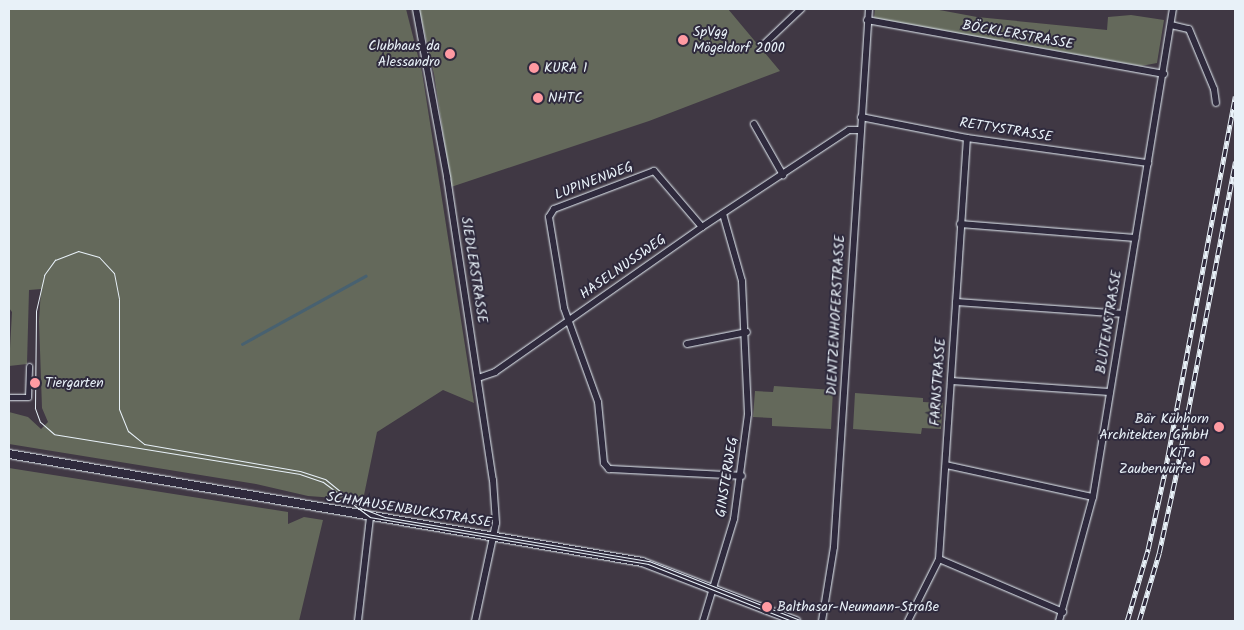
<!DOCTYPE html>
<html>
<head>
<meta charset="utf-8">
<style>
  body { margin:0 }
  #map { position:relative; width:1244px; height:630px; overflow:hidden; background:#403844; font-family:Kalam,sans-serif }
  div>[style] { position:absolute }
  .green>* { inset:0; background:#64695b }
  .stream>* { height:2.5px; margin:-1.25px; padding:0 1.25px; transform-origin:1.25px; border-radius:1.25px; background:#486170 }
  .roads { filter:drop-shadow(0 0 1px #e8f1f8) drop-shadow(0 0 1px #e8f1f8) }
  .pedestrian>* { height:5px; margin:-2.5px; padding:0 2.5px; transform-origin:2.5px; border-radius:2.5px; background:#2f2a3d }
  .minor>* { height:6px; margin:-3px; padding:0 3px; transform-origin:3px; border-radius:3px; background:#2f2a3d }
  .tertiary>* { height:8px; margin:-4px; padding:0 4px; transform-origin:4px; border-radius:4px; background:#2f2a3d }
  .tram>* { height:1px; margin:-0.5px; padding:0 0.5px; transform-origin:0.5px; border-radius:0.5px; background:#e8f1f8 }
  .rail>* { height:4.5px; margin-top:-2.25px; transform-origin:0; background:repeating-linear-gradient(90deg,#2f2a3d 0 8px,#e8f1f8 0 16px); box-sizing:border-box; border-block:1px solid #e8f1f8 }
  .dots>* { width:14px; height:14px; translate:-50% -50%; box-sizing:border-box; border:2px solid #2f2a3d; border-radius:50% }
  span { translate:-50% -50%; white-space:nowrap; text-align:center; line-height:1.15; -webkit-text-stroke:4px #2f2a3d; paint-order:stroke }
  .poi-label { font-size:14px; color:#e8f1f8 }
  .left { translate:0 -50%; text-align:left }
  .right { translate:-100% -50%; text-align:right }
  .street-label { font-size:14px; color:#e8f1f8 }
  .frame { position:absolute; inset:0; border:10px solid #e8f1f8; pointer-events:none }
</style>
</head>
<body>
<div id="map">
  <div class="green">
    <i style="clip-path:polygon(9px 9px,406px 9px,422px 72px,474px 403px,443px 390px,377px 432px,363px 500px,308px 496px,256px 484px,9px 444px,9px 412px,28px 417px,41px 429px,48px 422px,42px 408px,39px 321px,41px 289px,29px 290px,27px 364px,9px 366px,12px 312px,9px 308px)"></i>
    <i style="clip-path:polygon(419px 9px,728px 9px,780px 71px,649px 121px,451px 187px,434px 74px)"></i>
    <i style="clip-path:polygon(875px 9px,934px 9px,977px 17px,1107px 30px,1108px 17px,1131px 15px,1164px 20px,1157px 63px,1141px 66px,874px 18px)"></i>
    <i style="clip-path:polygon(774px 386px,833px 390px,831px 429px,772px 426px,772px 418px,753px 417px,755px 391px,773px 392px)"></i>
    <i style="clip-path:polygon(855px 393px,923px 398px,923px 402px,943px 403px,941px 429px,922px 428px,921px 434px,853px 429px)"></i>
    <i style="clip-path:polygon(9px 468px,288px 512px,288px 524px,304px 517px,323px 520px,299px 621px,9px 621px)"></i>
  </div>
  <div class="stream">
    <i style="left:242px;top:344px;width:141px;rotate:-28.9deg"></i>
  </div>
  <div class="roads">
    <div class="pedestrian">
      <i style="left:9px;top:397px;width:19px"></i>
      <i style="left:28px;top:397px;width:31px;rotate:-88deg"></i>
    </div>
    <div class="minor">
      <i style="left:416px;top:9px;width:171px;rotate:79.5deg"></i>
      <i style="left:447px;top:177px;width:306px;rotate:81.4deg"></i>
      <i style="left:493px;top:480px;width:43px;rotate:86deg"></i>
      <i style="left:496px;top:523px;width:100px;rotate:102.1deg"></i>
      <i style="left:867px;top:20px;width:302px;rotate:10.3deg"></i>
      <i style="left:1171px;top:25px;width:18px;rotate:13deg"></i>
      <i style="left:1189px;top:29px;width:65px;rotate:67.4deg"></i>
      <i style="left:1214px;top:89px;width:14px;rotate:82deg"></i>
      <i style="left:762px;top:46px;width:54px;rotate:-43.5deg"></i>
      <i style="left:861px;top:117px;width:108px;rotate:11.2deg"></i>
      <i style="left:967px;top:138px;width:183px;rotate:7.9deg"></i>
      <i style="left:754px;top:124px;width:59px;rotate:60.4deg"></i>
      <i style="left:960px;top:224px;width:176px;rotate:4.6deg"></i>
      <i style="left:702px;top:227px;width:74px;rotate:-130.6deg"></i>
      <i style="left:654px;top:171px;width:107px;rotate:159.2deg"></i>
      <i style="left:554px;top:209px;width:9px;rotate:122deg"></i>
      <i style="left:549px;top:217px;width:92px;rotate:80.6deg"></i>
      <i style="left:564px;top:308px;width:100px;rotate:70.1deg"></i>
      <i style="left:598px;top:402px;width:61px;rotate:84.4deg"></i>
      <i style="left:604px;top:463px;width:8px;rotate:50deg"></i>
      <i style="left:609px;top:469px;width:133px;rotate:3deg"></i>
      <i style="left:956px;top:302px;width:166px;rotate:4.1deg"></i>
      <i style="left:687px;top:344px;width:61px;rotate:-11.3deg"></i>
      <i style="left:478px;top:378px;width:18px;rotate:-19deg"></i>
      <i style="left:495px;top:372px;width:253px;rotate:-35deg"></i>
      <i style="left:702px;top:227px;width:176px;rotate:-33.4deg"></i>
      <i style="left:849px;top:130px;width:11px"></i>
      <i style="left:951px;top:381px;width:159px;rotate:4deg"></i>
      <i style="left:946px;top:465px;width:150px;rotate:12.3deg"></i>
      <i style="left:939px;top:559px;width:135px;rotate:23.1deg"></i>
      <i style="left:358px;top:621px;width:105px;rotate:-83.4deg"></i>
      <i style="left:703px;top:621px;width:107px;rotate:-73.1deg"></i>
      <i style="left:734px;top:519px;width:106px;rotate:-82.4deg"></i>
      <i style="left:748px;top:414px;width:133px;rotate:-92.6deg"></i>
      <i style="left:742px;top:281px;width:70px;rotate:-105.8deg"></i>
      <i style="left:822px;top:621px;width:75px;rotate:-80.8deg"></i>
      <i style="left:834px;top:547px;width:539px;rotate:-86.28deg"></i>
      <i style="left:908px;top:621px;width:69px;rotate:-63.4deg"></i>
      <i style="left:939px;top:559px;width:422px;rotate:-86.2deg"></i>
      <i style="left:1059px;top:621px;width:129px;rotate:-74.7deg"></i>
      <i style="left:1093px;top:497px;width:495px;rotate:-80.7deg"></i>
    </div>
    <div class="tertiary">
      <i style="left:9px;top:454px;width:642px;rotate:9.68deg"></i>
      <i style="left:642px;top:562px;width:165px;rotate:21deg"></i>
    </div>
  </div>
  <div class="tram">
    <i style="left:792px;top:621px;width:155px;rotate:-158.4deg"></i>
    <i style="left:648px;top:564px;width:282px;rotate:-170.4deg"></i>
    <i style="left:370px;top:517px;width:59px;rotate:-143.3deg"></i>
    <i style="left:323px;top:482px;width:24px;rotate:-161deg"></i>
    <i style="left:300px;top:474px;width:249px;rotate:-170.8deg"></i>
    <i style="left:54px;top:434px;width:18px;rotate:-139deg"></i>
    <i style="left:40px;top:422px;width:15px;rotate:-110deg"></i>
    <i style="left:35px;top:408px;width:97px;rotate:-89.4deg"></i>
    <i style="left:36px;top:311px;width:37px;rotate:-77deg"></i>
    <i style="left:44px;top:275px;width:19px;rotate:-54deg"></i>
    <i style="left:55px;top:260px;width:25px;rotate:-21deg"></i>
    <i style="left:78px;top:251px;width:22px;rotate:16deg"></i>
    <i style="left:99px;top:257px;width:22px;rotate:47deg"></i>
    <i style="left:114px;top:273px;width:26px;rotate:79deg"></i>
    <i style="left:119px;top:299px;width:110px;rotate:90deg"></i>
    <i style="left:119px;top:409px;width:24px;rotate:68deg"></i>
    <i style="left:128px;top:431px;width:21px;rotate:39deg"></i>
    <i style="left:144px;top:444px;width:158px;rotate:9.8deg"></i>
    <i style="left:300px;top:471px;width:26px;rotate:18deg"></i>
    <i style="left:325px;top:479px;width:46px;rotate:38.9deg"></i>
    <i style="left:361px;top:508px;width:26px;rotate:21deg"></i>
    <i style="left:385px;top:517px;width:268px;rotate:9.5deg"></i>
    <i style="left:649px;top:561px;width:164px;rotate:21.4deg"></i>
    <i style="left:1235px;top:621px;width:2px;rotate:-90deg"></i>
  </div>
  <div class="rail">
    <i style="left:1127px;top:621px;width:75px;rotate:-73.7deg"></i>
    <i style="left:1148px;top:549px;width:80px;rotate:-77.7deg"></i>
    <i style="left:1165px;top:471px;width:381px;rotate:-79.4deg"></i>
    <i style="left:1139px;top:621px;width:71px;rotate:-73.6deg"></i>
    <i style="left:1159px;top:553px;width:80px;rotate:-77.7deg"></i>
    <i style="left:1176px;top:475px;width:319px;rotate:-79.3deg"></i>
  </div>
  <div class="dots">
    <i style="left:683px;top:40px;background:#ff9aa2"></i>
    <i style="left:450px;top:54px;background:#ff9aa2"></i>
    <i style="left:534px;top:68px;background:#ff9aa2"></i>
    <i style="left:538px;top:98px;background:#ff9aa2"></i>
    <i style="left:35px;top:383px;background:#ff9aa2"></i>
    <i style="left:1219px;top:427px;background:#ff9aa2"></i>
    <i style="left:1205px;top:461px;background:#ff9aa2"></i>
    <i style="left:767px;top:607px;background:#ff9aa2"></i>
  </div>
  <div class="poi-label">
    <span class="left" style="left:693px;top:40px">SpVgg<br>Mögeldorf 2000</span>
    <span class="right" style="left:440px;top:54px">Clubhaus da<br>Alessandro</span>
    <span class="left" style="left:544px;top:68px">KURA 1</span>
    <span class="left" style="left:548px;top:98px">NHTC</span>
    <span class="left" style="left:45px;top:383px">Tiergarten</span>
    <span class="right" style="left:1209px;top:427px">Bär Kühhorn<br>Architekten GmbH</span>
    <span class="right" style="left:1195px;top:461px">KiTa<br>Zauberwürfel</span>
    <span class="left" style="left:777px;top:607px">Balthasar-Neumann-Straße</span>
  </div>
  <div class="street-label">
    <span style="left:1018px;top:35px;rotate:10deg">BÖCKLERSTRASSE</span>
    <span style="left:1006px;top:130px;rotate:9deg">RETTYSTRASSE</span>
    <span style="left:594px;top:181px;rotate:-21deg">LUPINENWEG</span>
    <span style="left:623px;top:267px;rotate:-35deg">HASELNUSSWEG</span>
    <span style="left:474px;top:270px;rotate:81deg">SIEDLERSTRASSE</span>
    <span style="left:836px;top:315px;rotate:-87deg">DIENTZENHOFERSTRASSE</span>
    <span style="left:1109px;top:322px;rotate:-81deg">BLÜTENSTRASSE</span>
    <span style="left:938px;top:382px;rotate:-86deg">FARNSTRASSE</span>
    <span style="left:727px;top:477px;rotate:-81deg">GINSTERWEG</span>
    <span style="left:409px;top:510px;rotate:9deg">SCHMAUSENBUCKSTRASSE</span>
  </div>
  <div class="frame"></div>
</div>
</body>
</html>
